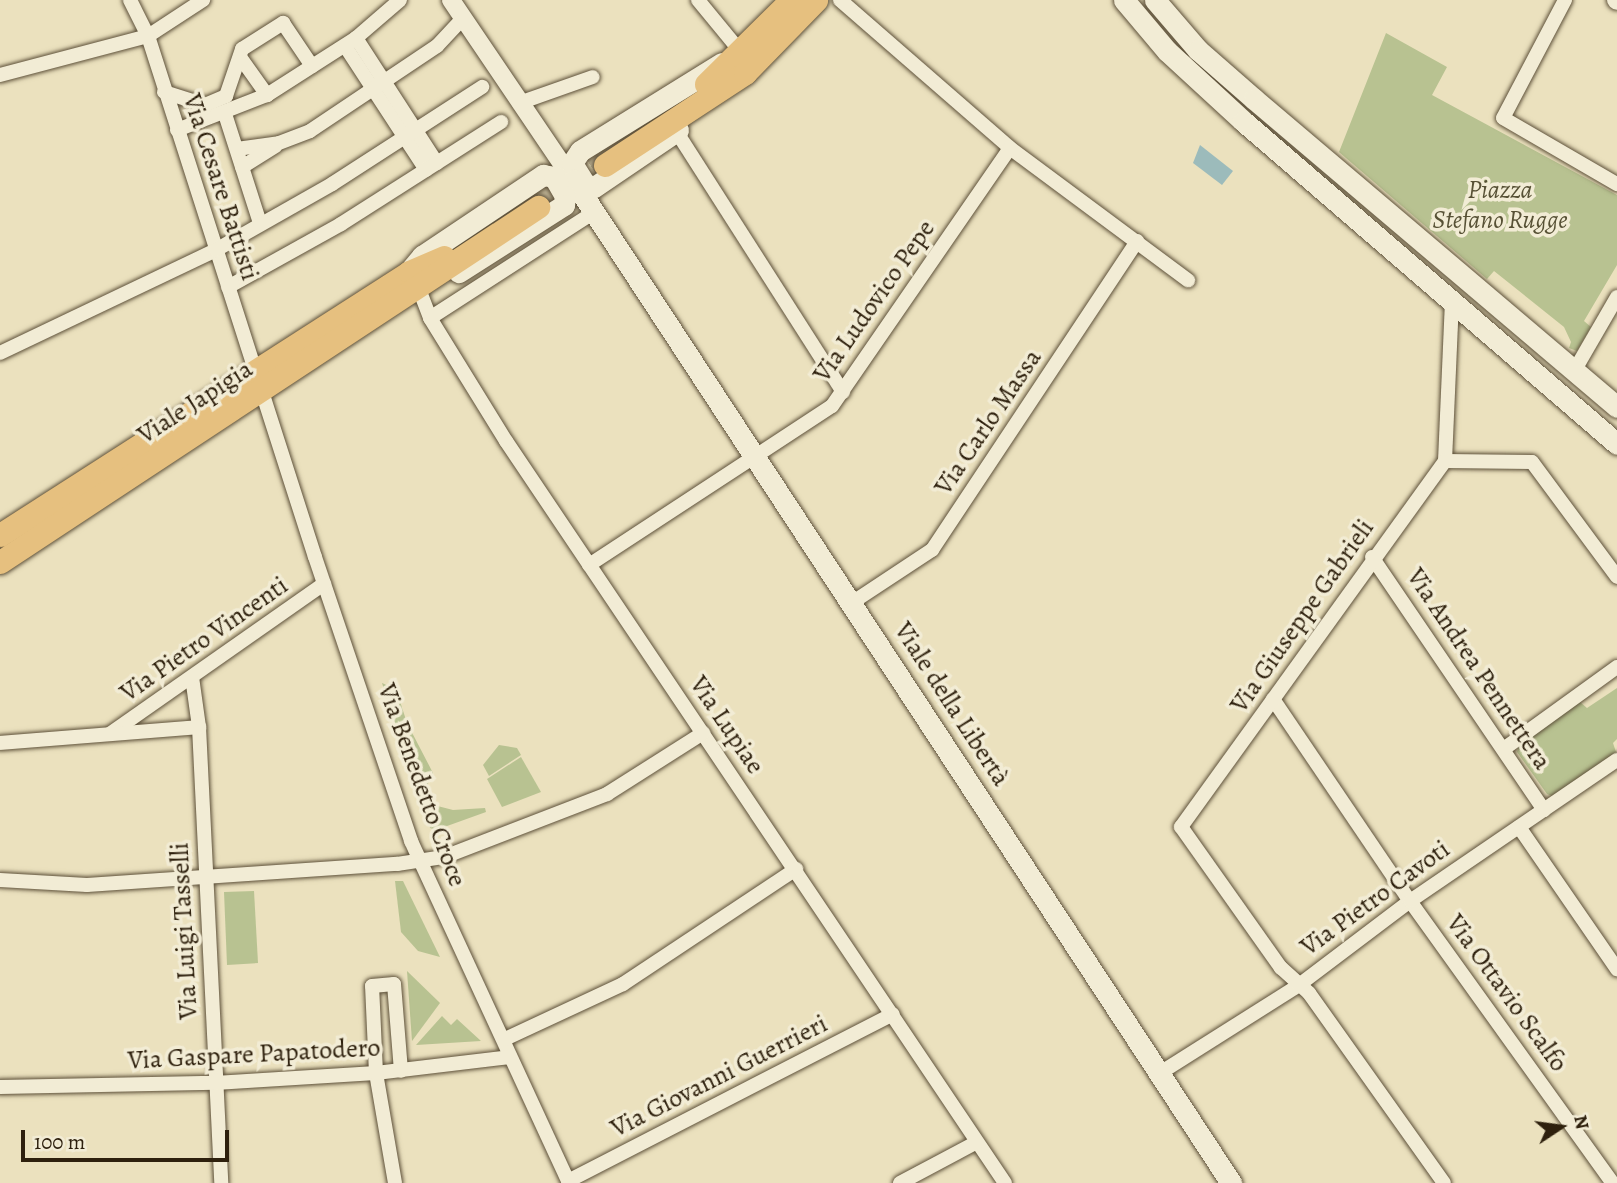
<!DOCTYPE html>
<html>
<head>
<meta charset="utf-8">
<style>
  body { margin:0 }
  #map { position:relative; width:1617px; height:1183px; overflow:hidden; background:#ebe1be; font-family:Alegreya,serif }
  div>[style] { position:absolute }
  .green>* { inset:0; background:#b8c291 }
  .water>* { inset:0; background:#9cbbbb }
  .primary-tunnel>* { height:23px; margin-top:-11.5px; transform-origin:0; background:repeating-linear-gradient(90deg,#c5ba9b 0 23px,transparent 0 34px) }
  .roads { filter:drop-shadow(0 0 2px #5d5039) drop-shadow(0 0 2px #5d5039) }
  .minor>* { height:14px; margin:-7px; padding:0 7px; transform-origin:7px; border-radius:7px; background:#f2ecd5 }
  .tertiary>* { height:18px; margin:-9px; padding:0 9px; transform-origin:9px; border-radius:9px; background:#f2ecd5 }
  .secondary>* { height:21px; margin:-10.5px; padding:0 10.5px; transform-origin:10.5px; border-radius:10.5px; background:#f2ecd5 }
  .primary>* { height:23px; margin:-11.5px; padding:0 11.5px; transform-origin:11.5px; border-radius:11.5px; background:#e6c07f }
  span { translate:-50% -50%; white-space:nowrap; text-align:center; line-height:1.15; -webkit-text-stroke:7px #f2ecd5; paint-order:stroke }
  .street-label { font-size:26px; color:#2e200d }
  .park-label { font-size:26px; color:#575135; font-style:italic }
  .north { position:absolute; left:1526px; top:1092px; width:70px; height:70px; -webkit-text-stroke:5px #f2ecd5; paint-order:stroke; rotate:77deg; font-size:19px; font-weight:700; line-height:28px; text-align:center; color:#2e200d }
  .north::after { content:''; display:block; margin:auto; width:24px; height:32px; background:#2e200d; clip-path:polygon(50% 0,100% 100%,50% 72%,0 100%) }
  .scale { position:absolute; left:21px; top:1130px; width:208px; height:32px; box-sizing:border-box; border:4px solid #2e200d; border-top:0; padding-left:9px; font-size:21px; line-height:24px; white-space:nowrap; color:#2e200d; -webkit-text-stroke:5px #f2ecd5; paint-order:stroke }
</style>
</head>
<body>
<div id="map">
  <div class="green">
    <i style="clip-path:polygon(1386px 33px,1447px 67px,1432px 95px,1617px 195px,1617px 265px,1584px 321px,1591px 327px,1577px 351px,1569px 348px,1571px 342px,1564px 327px,1494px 271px,1487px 279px,1339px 152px)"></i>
    <i style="clip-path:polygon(382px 683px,396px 689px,407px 723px,433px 773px,424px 792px,415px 784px)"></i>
    <i style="clip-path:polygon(1617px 688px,1617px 739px,1613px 743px,1616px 752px,1552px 796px,1547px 794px,1517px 752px,1519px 745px,1580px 702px,1587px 708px)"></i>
    <i style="clip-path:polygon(499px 745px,517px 748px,521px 755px,489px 776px,483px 765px)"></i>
    <i style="clip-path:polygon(521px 757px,541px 792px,502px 807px,487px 779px)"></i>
    <i style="clip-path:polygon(426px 803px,453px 810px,485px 808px,486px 812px,436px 830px,430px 828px)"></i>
    <i style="clip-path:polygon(395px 881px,403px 881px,440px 957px,418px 951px,401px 932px)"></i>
    <i style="clip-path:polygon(254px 891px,258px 963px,227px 965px,224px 892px)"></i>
    <i style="clip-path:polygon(407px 971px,440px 1003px,412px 1041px)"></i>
    <i style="clip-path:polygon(442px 1016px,451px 1025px,457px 1019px,481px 1041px,416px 1045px)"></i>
  </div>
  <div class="water">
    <i style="clip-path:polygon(1200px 145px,1233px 171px,1222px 185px,1193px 163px)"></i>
  </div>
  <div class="primary-tunnel">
    <i style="left:533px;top:201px;width:80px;rotate:-33.3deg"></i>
  </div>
  <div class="roads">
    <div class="minor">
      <i style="left:130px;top:0;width:40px;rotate:63.4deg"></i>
      <i style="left:148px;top:36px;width:547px;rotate:72.23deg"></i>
      <i style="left:315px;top:557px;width:300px;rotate:71.3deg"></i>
      <i style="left:411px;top:841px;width:377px;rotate:65.2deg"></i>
      <i style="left:698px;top:0;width:66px;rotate:50.5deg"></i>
      <i style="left:840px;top:0;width:225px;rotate:41deg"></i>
      <i style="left:1010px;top:148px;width:222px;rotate:36.6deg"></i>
      <i style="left:1565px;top:0;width:133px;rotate:117.7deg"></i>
      <i style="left:1503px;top:118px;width:132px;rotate:30.1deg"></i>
      <i style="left:356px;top:38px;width:149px;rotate:57.1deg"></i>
      <i style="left:345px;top:46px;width:148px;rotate:56.8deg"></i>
      <i style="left:240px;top:57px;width:47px;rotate:54.6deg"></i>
      <i style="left:0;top:75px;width:153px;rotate:-14.8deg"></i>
      <i style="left:148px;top:36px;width:66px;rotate:-33.2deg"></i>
      <i style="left:164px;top:92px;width:43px;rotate:17.6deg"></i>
      <i style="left:205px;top:105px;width:23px;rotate:-23deg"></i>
      <i style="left:226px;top:96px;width:50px;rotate:-71.2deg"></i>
      <i style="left:242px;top:49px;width:49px;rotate:-32.4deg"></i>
      <i style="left:283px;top:23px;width:52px;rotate:56deg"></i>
      <i style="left:519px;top:103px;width:78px;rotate:-19.4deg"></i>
      <i style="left:225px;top:114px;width:114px;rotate:72.2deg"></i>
      <i style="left:177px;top:130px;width:97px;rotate:-21.3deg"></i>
      <i style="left:267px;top:95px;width:106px;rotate:-32.6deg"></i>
      <i style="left:356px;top:38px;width:58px;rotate:-40.8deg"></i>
      <i style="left:676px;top:131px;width:310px;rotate:57.4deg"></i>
      <i style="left:237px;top:149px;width:42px;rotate:-8.1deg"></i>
      <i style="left:279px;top:143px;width:33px;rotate:-21deg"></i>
      <i style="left:310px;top:131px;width:153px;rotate:-33.8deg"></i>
      <i style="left:437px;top:46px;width:38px;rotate:-47deg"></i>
      <i style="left:242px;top:167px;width:39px;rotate:-32deg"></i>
      <i style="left:228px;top:287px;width:129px;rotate:-29.1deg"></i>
      <i style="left:341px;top:224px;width:190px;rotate:-32.5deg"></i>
      <i style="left:419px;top:289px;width:31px;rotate:69deg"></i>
      <i style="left:430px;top:318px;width:145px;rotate:58.3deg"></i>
      <i style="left:506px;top:441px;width:894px;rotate:56.08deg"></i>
      <i style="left:430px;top:318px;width:187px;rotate:-32.8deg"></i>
      <i style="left:0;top:353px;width:239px;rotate:-25.5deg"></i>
      <i style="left:216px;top:250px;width:133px;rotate:-29.6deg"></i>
      <i style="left:332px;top:184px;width:179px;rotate:-32.9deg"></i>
      <i style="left:1576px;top:368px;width:82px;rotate:-60deg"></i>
      <i style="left:1445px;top:461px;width:159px;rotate:-87.5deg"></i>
      <i style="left:1372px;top:557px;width:306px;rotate:55.8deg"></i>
      <i style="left:589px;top:565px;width:290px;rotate:-33.2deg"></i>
      <i style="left:832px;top:406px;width:313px;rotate:-55.4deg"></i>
      <i style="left:853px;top:602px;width:95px;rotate:-33.4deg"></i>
      <i style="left:932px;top:550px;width:371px;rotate:-56.4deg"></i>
      <i style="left:192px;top:677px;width:50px;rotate:82deg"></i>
      <i style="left:199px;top:727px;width:457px;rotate:87.2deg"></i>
      <i style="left:1273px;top:699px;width:244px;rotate:55.9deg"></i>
      <i style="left:1410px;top:901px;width:347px;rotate:54.3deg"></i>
      <i style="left:111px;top:733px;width:260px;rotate:-35deg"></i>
      <i style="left:0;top:743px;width:200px;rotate:-4.6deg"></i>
      <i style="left:1505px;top:748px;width:138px;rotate:-35.9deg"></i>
      <i style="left:1519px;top:827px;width:173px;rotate:55.4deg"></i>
      <i style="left:0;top:880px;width:87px;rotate:3.3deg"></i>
      <i style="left:87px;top:885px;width:311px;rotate:-3.9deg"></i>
      <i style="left:397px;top:864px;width:48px;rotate:-8.5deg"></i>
      <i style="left:444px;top:857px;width:175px;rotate:-21.1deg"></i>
      <i style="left:607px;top:794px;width:114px;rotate:-32.4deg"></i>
      <i style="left:505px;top:1039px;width:130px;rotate:-25deg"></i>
      <i style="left:623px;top:984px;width:208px;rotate:-33.6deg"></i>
      <i style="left:1160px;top:1073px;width:165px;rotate:-32.3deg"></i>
      <i style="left:1299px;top:985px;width:139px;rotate:-37.1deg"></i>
      <i style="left:1410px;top:901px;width:250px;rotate:-34.3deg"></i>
      <i style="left:0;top:1087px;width:215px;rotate:-1.1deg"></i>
      <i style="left:215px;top:1083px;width:161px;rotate:-3.6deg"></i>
      <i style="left:376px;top:1073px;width:135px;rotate:-6.8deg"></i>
      <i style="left:568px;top:1181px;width:365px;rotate:-27.2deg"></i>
      <i style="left:395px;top:1183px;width:112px;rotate:-99.8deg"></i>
      <i style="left:376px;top:1073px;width:87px;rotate:-92.6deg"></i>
      <i style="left:372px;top:986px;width:22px;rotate:-5deg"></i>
      <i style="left:394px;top:984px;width:87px;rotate:85.4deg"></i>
      <i style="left:900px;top:1183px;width:87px;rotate:-28deg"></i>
      <i style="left:1444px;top:1183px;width:233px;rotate:-125.4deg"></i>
      <i style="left:1309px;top:993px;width:38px;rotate:-138deg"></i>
      <i style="left:1281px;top:968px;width:173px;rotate:-125.3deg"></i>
      <i style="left:1181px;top:827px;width:451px;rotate:-54.2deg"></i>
      <i style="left:1445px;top:461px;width:87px;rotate:0.7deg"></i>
      <i style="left:1532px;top:462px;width:143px;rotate:53.5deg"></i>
    </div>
    <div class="tertiary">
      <i style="left:451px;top:0;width:217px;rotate:55.9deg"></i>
      <i style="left:1616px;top:0;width:1px;rotate:45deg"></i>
    </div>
    <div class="secondary">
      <i style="left:1124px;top:0;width:67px;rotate:49.9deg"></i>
      <i style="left:1167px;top:51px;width:103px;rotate:42.6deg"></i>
      <i style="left:1243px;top:121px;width:494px;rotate:40.8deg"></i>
      <i style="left:1155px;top:0;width:66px;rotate:49.3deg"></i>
      <i style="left:1198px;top:50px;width:74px;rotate:41.2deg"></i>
      <i style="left:1254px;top:99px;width:476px;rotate:40.3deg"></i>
      <i style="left:678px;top:130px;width:102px;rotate:145.8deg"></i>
      <i style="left:594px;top:187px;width:9px;rotate:-162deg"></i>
      <i style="left:585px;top:184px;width:25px;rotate:-122deg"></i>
      <i style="left:572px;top:163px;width:14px;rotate:-56deg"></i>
      <i style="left:580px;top:151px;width:167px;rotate:-31.8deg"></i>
      <i style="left:573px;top:180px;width:1200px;rotate:56.73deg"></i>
      <i style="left:412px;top:268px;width:16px;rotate:-50deg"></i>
      <i style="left:422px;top:256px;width:146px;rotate:-33.8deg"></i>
      <i style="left:543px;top:175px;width:11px;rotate:10deg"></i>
      <i style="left:554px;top:177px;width:22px;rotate:60deg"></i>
      <i style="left:565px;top:196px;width:9px;rotate:96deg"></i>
      <i style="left:564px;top:205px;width:125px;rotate:147.5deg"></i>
    </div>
    <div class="primary">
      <i style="left:706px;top:84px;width:120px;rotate:-44.7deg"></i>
      <i style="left:605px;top:165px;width:168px;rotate:-33.3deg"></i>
      <i style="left:745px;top:73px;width:102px;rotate:-45.8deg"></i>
      <i style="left:0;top:535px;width:486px;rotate:-32.7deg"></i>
      <i style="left:409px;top:272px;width:38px;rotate:-23deg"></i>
      <i style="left:0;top:562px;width:645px;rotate:-33.42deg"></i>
    </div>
  </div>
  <div class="street-label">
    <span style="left:221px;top:187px;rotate:72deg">Via Cesare Battisti</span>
    <span style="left:874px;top:301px;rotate:-55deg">Via Ludovico Pepe</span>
    <span style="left:195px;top:402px;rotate:-33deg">Viale Japigia</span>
    <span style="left:988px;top:422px;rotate:-56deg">Via Carlo Massa</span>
    <span style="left:1302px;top:616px;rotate:-55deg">Via Giuseppe Gabrieli</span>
    <span style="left:204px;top:639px;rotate:-35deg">Via Pietro Vincenti</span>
    <span style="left:1479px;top:669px;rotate:56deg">Via Andrea Pennettera</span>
    <span style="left:952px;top:704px;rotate:57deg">Viale della Libertà</span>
    <span style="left:727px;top:725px;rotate:56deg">Via Lupiae</span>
    <span style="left:422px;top:785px;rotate:70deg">Via Benedetto Croce</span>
    <span style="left:1375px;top:898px;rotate:-36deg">Via Pietro Cavoti</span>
    <span style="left:184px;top:931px;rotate:-93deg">Via Luigi Tasselli</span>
    <span style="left:1507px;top:993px;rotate:54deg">Via Ottavio Scalfo</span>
    <span style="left:254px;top:1054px;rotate:-3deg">Via Gaspare Papatodero</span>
    <span style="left:719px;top:1076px;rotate:-27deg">Via Giovanni Guerrieri</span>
  </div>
  <div class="park-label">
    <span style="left:1500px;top:205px">Piazza<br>Stefano Rugge</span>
  </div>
  <div class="north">N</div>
  <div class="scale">100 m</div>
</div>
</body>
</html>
